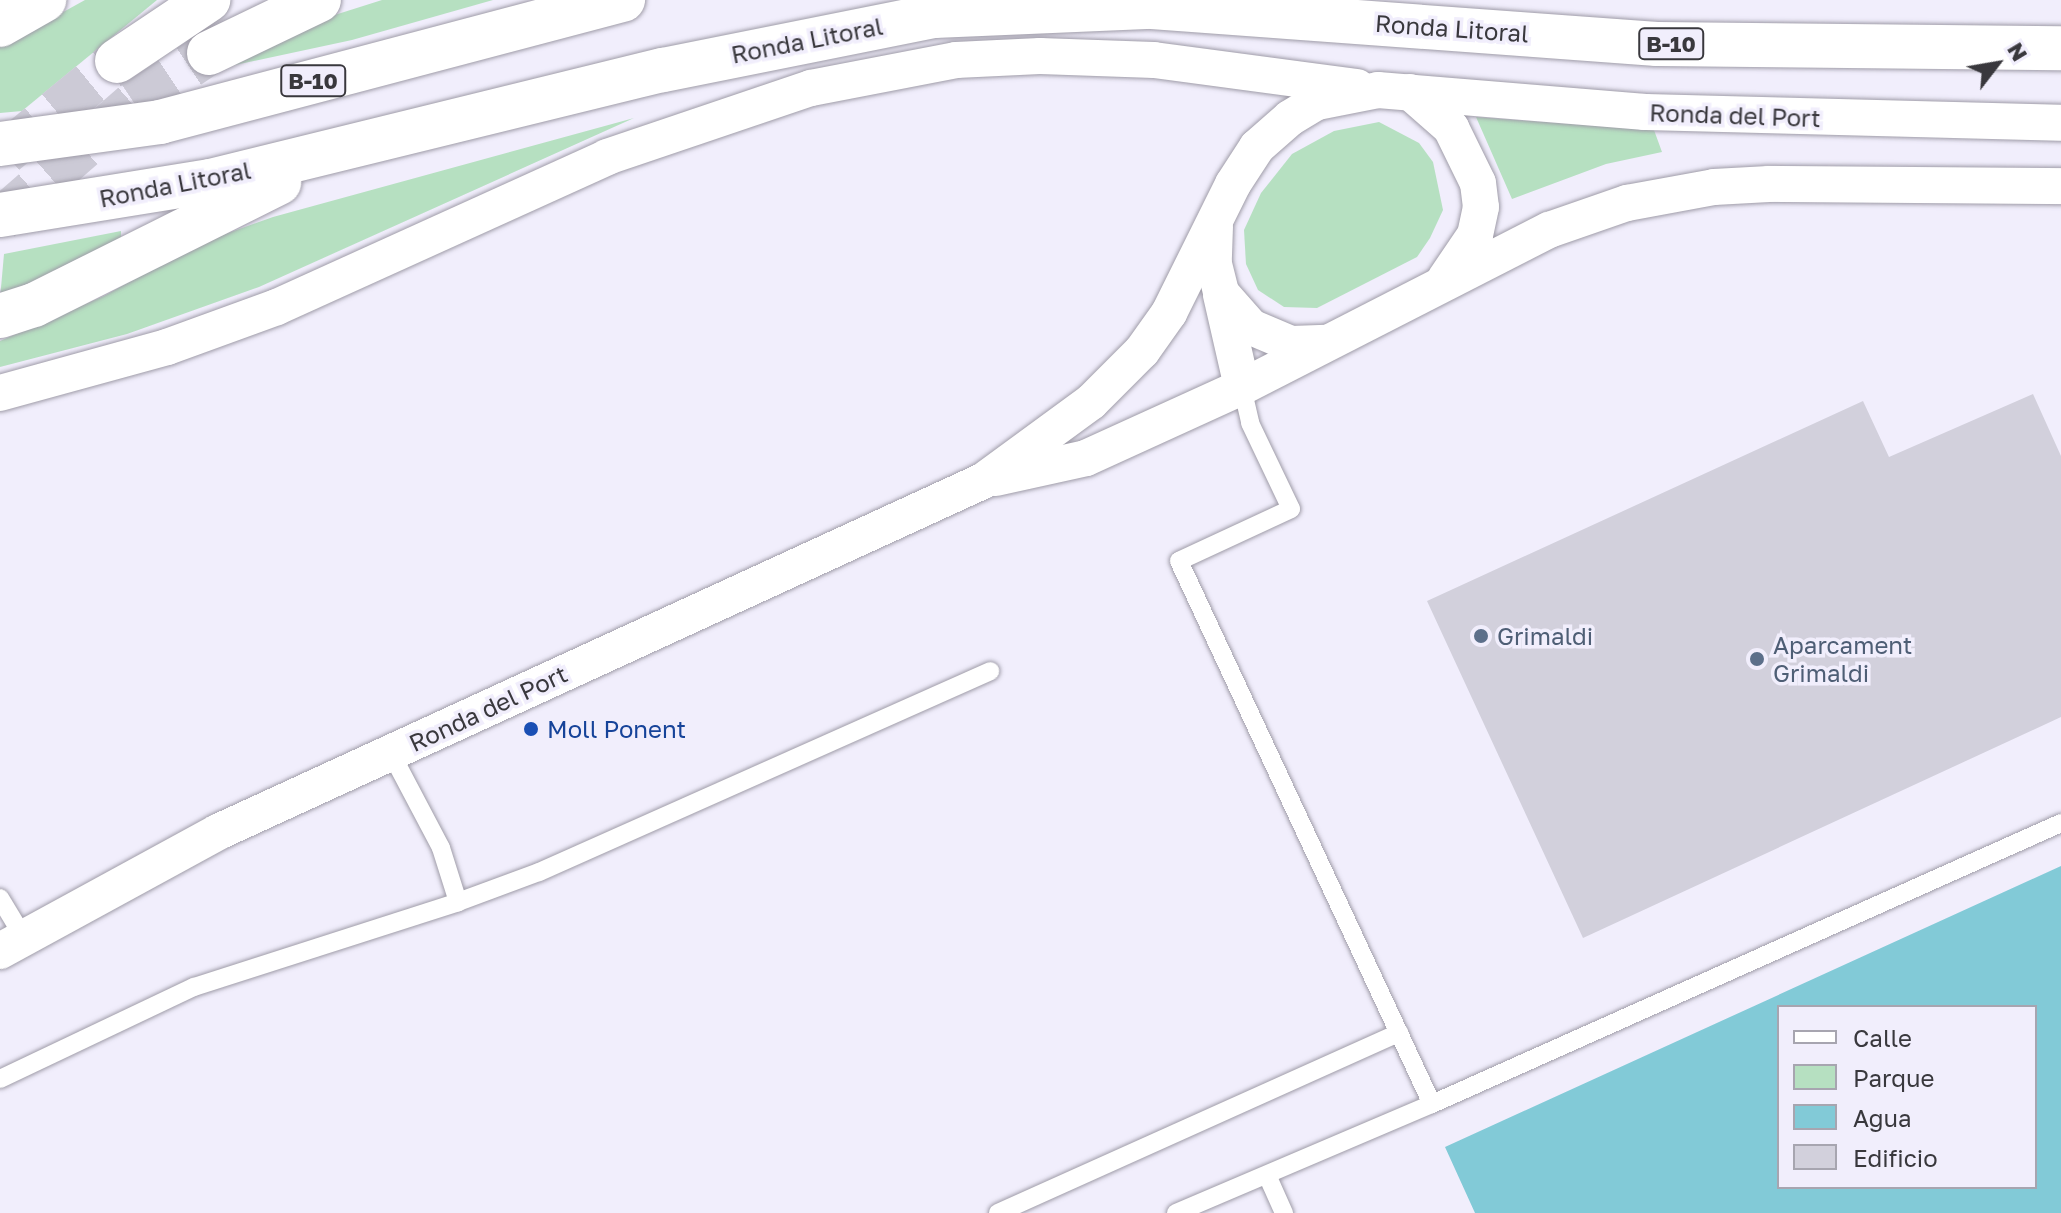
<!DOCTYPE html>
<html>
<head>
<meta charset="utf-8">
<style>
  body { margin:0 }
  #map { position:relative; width:2061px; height:1213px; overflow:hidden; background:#f1eefc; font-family:"Golos Text",sans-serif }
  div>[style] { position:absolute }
  .green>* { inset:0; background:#b6e0c1 }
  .water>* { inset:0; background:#82cad7 }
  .building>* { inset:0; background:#d2d0dc }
  .highway-tunnel>* { height:44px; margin-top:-22px; transform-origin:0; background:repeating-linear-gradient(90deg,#cccad6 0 44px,transparent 0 66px) }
  .roads { filter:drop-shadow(0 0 2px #9f9ca8) drop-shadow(0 0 2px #9f9ca8) }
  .lane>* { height:18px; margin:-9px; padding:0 9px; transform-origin:9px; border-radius:9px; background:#fff }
  .street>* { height:36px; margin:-18px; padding:0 18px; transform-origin:18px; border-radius:18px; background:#fff }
  .highway>* { height:44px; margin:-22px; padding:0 22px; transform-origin:22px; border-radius:22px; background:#fff }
  .dots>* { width:22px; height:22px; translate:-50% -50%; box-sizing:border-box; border:4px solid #f1eefc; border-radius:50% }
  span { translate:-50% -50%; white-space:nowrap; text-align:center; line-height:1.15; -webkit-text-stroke:7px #f1eefc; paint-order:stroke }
  .shield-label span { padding:2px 6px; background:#f1eefc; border:2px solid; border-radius:6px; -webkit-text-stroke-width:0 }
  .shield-label { font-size:22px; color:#39383d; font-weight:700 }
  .street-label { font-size:24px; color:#39383d }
  .service-label { font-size:24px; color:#4e5e75 }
  .left { translate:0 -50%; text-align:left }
  .transit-label { font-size:24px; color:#164399 }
  .legend { position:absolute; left:1777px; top:1005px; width:260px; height:184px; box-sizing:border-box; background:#f1eefc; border:2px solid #a7a5b0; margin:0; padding:10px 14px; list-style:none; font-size:24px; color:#39383d }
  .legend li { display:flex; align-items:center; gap:16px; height:40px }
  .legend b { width:40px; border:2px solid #a7a5b0 }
  .north { position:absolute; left:1957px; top:24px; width:80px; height:80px; -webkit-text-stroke:6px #f1eefc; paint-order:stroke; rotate:59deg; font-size:22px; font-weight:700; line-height:32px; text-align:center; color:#39383d }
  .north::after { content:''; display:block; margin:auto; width:28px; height:36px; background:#39383d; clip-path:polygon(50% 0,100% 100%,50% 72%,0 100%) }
</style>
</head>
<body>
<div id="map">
  <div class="green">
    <i style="clip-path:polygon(85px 0,157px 0,22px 111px,0 113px,0 47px)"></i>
    <i style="clip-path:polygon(382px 0,493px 0,352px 40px,221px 68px,281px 32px)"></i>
    <i style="clip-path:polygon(1476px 117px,1654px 130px,1662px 152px,1606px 164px,1512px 199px)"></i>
    <i style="clip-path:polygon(634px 118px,259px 287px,127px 334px,0 367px,0 341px,104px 296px,200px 243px,273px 217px)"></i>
    <i style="clip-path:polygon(1379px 122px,1419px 143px,1433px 162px,1443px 210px,1430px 238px,1417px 257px,1317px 308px,1284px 307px,1258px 290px,1246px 264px,1244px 230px,1261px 193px,1292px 154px,1334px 131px)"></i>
    <i style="clip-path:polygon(121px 231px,121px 240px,0 299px,4px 254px)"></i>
  </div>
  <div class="water">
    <i style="clip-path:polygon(evenodd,2061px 866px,2061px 1213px,1475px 1213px,1445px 1147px,2061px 866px,1779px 1007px,2035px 1007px,2035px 1187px,1779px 1187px,1779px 1007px)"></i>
  </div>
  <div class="building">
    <i style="clip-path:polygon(2033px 394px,2061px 456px,2061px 717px,1583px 938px,1427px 601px,1863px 401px,1889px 457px)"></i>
  </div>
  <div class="highway-tunnel">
    <i style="left:5px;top:153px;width:145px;rotate:-39.4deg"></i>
    <i style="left:0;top:220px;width:178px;rotate:-41.1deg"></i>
    <i style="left:134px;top:103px;width:90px;rotate:-33.7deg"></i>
  </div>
  <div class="roads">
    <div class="lane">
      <i style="left:1242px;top:387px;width:37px;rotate:77deg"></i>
      <i style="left:1250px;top:423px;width:95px;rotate:64.5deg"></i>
      <i style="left:1291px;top:509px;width:123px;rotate:155.1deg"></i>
      <i style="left:1179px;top:561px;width:599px;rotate:65.02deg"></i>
      <i style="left:1432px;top:1104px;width:689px;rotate:-24.07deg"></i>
      <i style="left:391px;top:753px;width:107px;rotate:62.2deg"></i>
      <i style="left:441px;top:848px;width:57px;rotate:72.5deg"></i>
      <i style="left:458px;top:902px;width:86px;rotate:-20.3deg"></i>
      <i style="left:539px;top:872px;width:494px;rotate:-24deg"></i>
      <i style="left:0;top:898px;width:47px;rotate:59deg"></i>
      <i style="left:0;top:1079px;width:215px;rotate:-25.4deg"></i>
      <i style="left:194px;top:987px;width:277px;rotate:-17.8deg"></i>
      <i style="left:1267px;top:1175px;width:42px;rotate:65.9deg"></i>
      <i style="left:998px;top:1213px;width:440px;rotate:-24.2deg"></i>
      <i style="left:1176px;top:1213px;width:278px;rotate:-23.1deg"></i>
    </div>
    <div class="street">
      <i style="left:1410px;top:92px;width:55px;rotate:41.3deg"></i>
      <i style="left:1451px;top:128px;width:61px;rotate:63.9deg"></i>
      <i style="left:1478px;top:183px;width:24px;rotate:83deg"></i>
      <i style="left:1481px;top:207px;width:29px;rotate:102deg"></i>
      <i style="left:1475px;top:235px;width:53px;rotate:124.3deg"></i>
      <i style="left:1215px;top:226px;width:38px;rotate:92deg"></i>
      <i style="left:1214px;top:264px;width:30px;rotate:76deg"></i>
      <i style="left:1221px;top:293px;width:45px;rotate:48.6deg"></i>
      <i style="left:1251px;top:327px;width:43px;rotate:23deg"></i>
      <i style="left:1291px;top:344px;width:36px;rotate:-2deg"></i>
      <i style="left:1221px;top:295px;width:94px;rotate:77.1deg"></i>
      <i style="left:0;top:393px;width:173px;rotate:-15.4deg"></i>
      <i style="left:167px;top:347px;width:117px;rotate:-20deg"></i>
      <i style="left:277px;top:307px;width:362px;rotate:-24.4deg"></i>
      <i style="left:607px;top:157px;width:215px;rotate:-18.7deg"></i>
      <i style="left:811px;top:88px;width:148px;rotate:-10.9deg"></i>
      <i style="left:956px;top:60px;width:84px;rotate:-2.7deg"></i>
      <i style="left:1040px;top:56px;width:114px;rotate:2deg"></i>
      <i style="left:1154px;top:60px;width:205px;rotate:7.6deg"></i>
      <i style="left:996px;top:478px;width:92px;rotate:-12.5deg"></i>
      <i style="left:1086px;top:458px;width:171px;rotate:-24.5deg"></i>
      <i style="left:1242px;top:387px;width:345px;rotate:-27.1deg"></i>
      <i style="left:1549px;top:230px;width:83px;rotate:-19.1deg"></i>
      <i style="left:1627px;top:203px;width:88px;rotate:-10.4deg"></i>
      <i style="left:1714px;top:187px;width:55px;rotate:-3.1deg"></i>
      <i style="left:1769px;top:184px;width:292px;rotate:0.4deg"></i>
      <i style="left:0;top:951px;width:248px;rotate:-28.6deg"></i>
      <i style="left:218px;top:832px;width:842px;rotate:-24.65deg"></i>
      <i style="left:983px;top:481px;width:134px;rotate:-36.2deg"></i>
      <i style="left:1091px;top:402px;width:72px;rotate:-45deg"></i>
      <i style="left:1142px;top:351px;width:47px;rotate:-54.6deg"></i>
      <i style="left:1169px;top:313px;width:144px;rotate:-63.6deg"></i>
      <i style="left:1233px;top:184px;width:44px;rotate:-57deg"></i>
      <i style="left:1257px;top:147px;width:44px;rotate:-41.3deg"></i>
      <i style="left:1290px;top:118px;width:31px;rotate:-31deg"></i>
      <i style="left:1317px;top:102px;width:62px;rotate:-11.1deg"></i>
      <i style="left:1378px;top:90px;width:268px;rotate:4.7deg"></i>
      <i style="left:1645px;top:112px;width:416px;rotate:1.5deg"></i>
    </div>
    <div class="highway">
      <i style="left:0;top:25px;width:51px;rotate:-29.6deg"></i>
      <i style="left:209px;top:53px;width:122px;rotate:-25.7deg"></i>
      <i style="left:117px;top:61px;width:110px;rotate:-33.8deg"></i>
      <i style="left:0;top:144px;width:162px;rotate:-7.8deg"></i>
      <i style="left:160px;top:122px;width:479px;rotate:-14.8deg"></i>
      <i style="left:0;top:215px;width:213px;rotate:-9.2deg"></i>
      <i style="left:210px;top:181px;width:466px;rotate:-13.8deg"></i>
      <i style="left:663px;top:70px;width:276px;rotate:-11.3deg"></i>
      <i style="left:934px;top:16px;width:218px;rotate:-2.4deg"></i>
      <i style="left:1152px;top:7px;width:506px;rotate:4.19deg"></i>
      <i style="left:1657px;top:44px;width:404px;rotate:0.6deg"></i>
      <i style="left:0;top:316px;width:36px;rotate:-18deg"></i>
      <i style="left:34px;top:305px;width:274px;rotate:-26.5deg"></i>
    </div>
  </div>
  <div class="dots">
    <i style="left:1481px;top:636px;background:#5c6f8a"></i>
    <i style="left:1757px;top:659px;background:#5c6f8a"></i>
    <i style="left:531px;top:729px;background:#1a4fb4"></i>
  </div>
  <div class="shield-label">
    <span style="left:1671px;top:44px">B-10</span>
    <span style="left:313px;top:81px">B-10</span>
  </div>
  <div class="street-label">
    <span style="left:1452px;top:28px;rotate:4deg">Ronda Litoral</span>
    <span style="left:807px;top:40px;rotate:-11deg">Ronda Litoral</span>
    <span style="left:1735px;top:115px;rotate:2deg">Ronda del Port</span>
    <span style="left:175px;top:184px;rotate:-11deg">Ronda Litoral</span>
    <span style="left:488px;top:708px;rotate:-25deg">Ronda del Port</span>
  </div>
  <div class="service-label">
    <span class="left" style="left:1497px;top:636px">Grimaldi</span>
    <span class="left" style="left:1773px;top:659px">Aparcament<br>Grimaldi</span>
  </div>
  <div class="transit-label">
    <span class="left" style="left:547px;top:729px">Moll Ponent</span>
  </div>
  <ul class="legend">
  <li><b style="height:10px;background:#fff"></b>Calle</li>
  <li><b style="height:22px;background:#b6e0c1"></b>Parque</li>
  <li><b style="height:22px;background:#82cad7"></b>Agua</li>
  <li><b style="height:22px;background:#d2d0dc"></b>Edificio</li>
  </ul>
  <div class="north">N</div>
</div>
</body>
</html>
